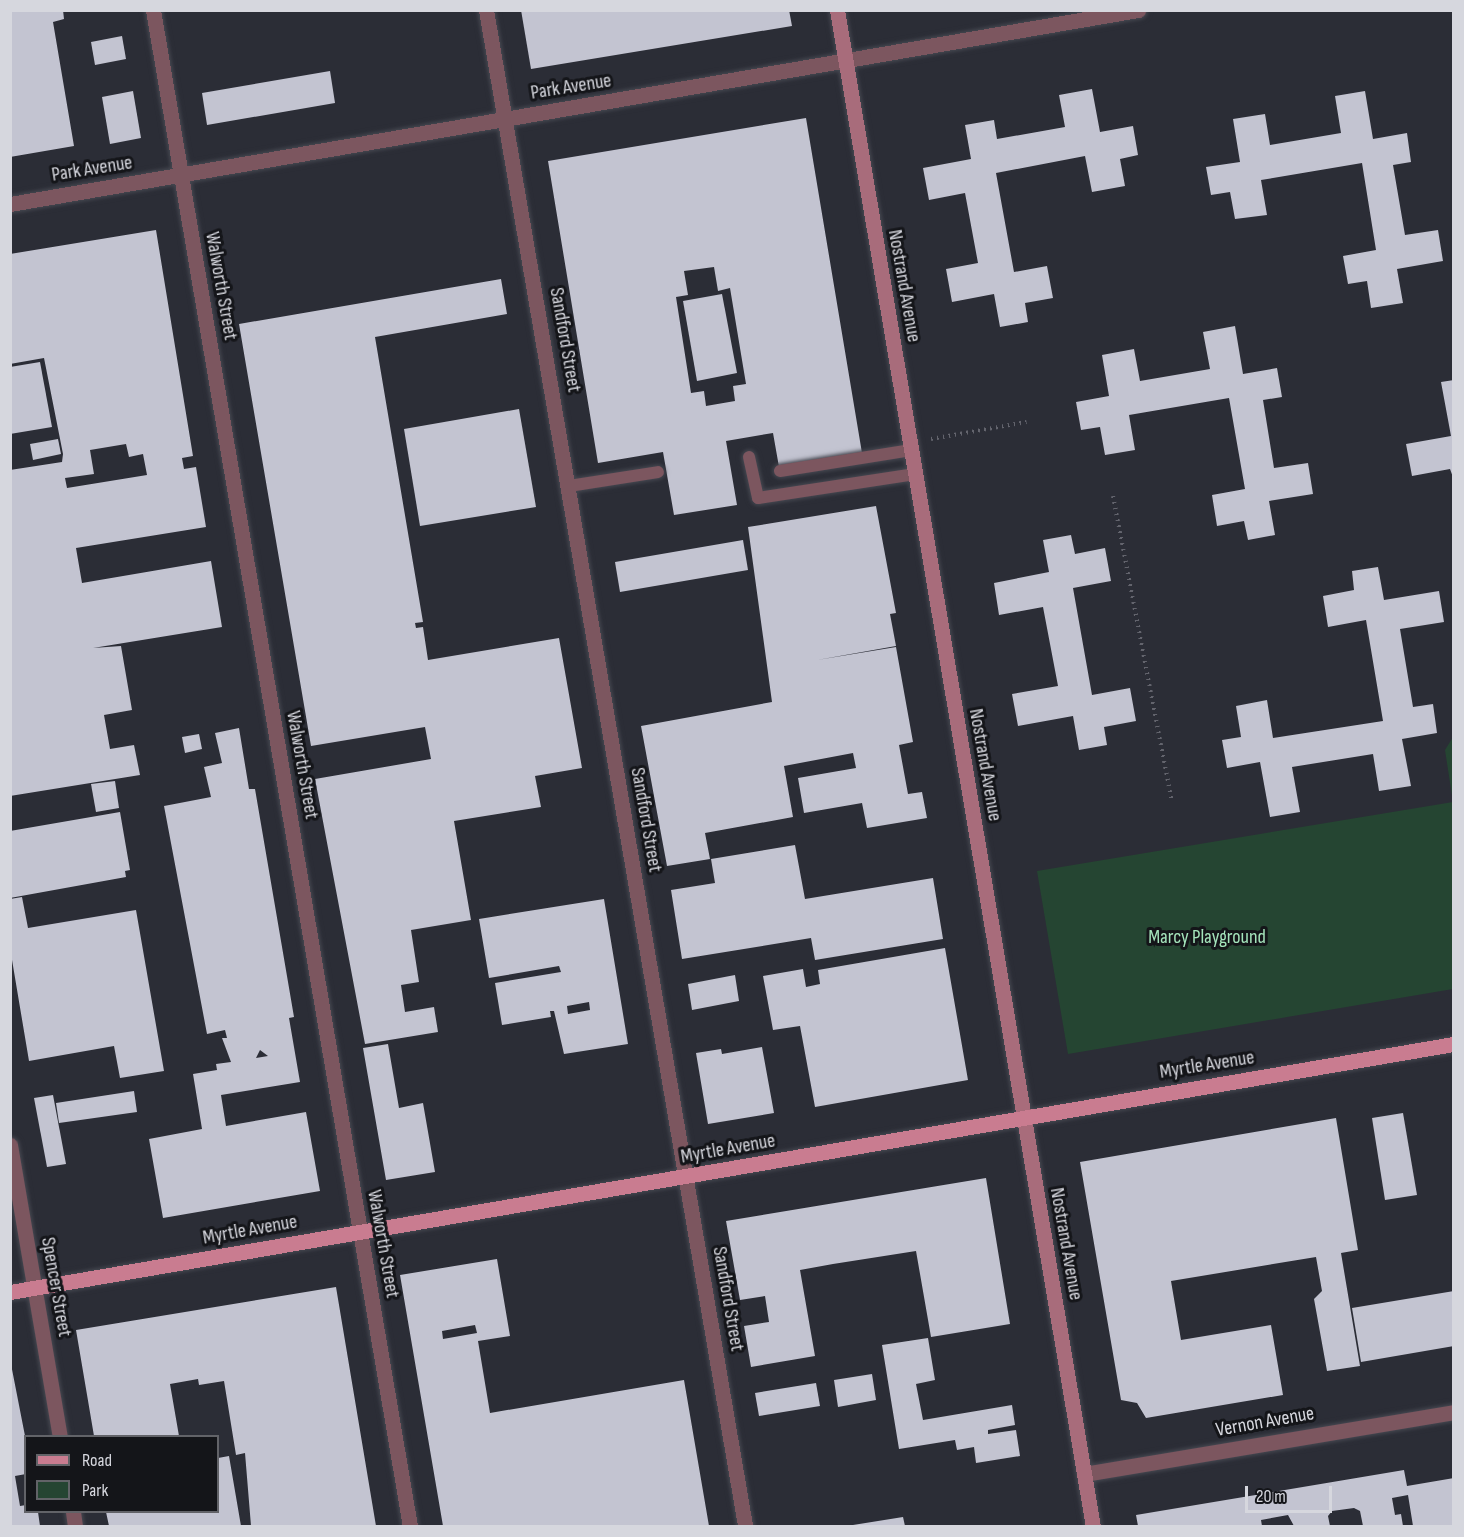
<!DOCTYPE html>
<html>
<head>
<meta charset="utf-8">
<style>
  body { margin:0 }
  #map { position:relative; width:1464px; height:1537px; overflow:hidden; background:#2b2d36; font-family:"Sofia Sans Condensed",sans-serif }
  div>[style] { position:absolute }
  .green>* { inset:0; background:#254532 }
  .building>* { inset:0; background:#c3c4d1 }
  .path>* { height:4px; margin-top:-2px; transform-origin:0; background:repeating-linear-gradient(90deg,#63646d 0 1.5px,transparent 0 6px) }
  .roads { filter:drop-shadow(0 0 2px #464851) drop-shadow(0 0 2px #464851) }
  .service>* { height:12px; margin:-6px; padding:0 6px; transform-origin:6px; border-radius:6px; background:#7c565f }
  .minor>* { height:15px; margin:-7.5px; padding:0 7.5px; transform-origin:7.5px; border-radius:7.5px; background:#7c565f }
  .secondary>* { height:15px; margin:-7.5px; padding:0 7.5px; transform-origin:7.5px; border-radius:7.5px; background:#a86c7b }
  .primary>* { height:15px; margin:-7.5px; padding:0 7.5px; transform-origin:7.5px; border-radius:7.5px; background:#c97c90 }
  span { translate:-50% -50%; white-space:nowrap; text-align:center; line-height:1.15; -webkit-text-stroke:6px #141519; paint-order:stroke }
  .street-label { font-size:20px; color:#d6d7de }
  .park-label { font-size:20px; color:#a5e5bc }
  .frame { position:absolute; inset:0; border:12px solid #d6d7de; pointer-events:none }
  .legend { position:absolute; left:24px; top:1435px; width:195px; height:78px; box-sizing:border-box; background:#141519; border:2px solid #626368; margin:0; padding:8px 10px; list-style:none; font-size:18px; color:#d6d7de }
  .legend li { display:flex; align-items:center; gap:12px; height:30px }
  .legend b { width:30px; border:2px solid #626368 }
  .scale { position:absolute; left:1245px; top:1486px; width:87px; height:27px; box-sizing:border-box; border:3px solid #d6d7de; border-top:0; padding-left:8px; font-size:18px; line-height:21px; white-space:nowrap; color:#d6d7de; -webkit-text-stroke:4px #141519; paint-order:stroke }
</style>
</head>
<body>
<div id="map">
  <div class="green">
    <i style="clip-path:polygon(1453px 737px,1453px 989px,1068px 1054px,1037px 871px,1453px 802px,1445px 750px)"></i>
  </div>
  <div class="building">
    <i style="clip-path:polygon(10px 10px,63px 10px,64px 19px,53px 22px,74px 146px,10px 157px)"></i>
    <i style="clip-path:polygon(521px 10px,789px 10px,792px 26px,531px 69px)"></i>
    <i style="clip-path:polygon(122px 36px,126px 59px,95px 65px,91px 42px)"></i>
    <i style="clip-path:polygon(330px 71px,335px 103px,207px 125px,202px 93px)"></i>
    <i style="clip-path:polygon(1092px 89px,1100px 132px,1133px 126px,1138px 155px,1120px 159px,1125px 186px,1092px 192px,1085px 156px,996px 173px,1014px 272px,1047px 266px,1053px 298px,1025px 303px,1028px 322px,1000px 327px,994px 294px,952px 302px,946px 269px,978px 263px,965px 193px,929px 200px,923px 168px,971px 159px,965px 125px,994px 120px,997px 139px,1065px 127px,1059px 95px)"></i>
    <i style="clip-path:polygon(133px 91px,141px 138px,110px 144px,102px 97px)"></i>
    <i style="clip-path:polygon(1365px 91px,1373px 139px,1407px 133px,1411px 162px,1393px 165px,1405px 235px,1438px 230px,1443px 261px,1397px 269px,1403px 303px,1371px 308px,1367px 281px,1348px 284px,1343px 256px,1376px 250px,1362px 163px,1261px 180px,1267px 215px,1235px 219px,1230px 192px,1211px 195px,1206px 167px,1240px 162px,1233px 119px,1265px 114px,1270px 145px,1341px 133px,1335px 96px)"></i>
    <i style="clip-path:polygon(evenodd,806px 118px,862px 453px,779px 467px,773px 433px,726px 441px,737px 505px,674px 515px,663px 452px,598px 463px,548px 161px,806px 118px,714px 267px,718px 291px,730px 288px,746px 384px,733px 386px,735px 401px,706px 406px,704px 391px,691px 393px,676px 297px,688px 295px,684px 271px,714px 267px)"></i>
    <i style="clip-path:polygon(evenodd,156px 230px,193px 456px,182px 458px,184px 469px,196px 467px,206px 527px,76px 548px,82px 583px,211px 561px,222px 627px,93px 648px,121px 646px,132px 710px,104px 715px,110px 749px,134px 745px,140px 775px,10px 796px,10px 470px,62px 462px,63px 454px,44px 358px,10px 364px,10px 254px,156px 230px,126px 444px,129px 457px,143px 454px,147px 475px,67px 488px,65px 478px,94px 474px,90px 450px,126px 444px)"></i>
    <i style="clip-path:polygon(501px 279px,507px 314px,375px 337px,423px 622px,415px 623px,416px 628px,423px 627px,428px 660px,559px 638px,582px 768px,535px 776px,541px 807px,454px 821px,471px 920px,411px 930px,419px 982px,401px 985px,405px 1012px,434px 1007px,438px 1032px,365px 1044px,315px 779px,431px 759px,425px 727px,311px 746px,239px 324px)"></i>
    <i style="clip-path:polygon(722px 294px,737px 373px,697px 381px,683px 301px)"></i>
    <i style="clip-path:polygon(1235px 326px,1243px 374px,1277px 368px,1282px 397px,1263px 400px,1274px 468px,1308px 463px,1313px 494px,1269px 501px,1275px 535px,1248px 540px,1244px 521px,1217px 526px,1212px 495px,1245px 489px,1229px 398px,1129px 415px,1135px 450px,1105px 455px,1100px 427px,1081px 430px,1076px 402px,1109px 396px,1102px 355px,1134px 349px,1140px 381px,1210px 369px,1203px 332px)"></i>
    <i style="clip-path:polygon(40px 362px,52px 427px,10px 434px,10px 367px)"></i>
    <i style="clip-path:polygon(1454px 380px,1454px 480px,1450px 469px,1412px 476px,1406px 444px,1451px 436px,1441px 382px)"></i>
    <i style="clip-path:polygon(519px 409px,536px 507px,420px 526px,404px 429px)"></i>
    <i style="clip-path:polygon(58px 439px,61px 454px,33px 460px,30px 444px)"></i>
    <i style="clip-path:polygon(876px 506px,896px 613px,890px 614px,896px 646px,817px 660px,896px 647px,913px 742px,899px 745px,908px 794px,922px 792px,927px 818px,867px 828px,862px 803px,804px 813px,798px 778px,856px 768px,853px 753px,784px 766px,793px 817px,705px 833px,710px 859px,667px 866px,641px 726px,772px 702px,748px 527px)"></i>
    <i style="clip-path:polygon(1071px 535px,1075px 554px,1105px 548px,1111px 581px,1073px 588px,1092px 695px,1130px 688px,1136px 721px,1104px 727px,1107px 745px,1079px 750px,1073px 716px,1018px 726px,1012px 694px,1058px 686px,1043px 607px,999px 615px,994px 583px,1049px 572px,1043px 540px)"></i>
    <i style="clip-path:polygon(743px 540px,748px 570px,620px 592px,615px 562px)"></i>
    <i style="clip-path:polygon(1378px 567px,1384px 600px,1439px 591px,1444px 622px,1400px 629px,1413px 707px,1433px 704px,1437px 733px,1402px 739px,1411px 786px,1379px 791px,1373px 754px,1292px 767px,1300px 812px,1270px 817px,1260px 762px,1227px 768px,1222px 740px,1241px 737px,1236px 706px,1267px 700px,1273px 738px,1383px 721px,1366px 620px,1328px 627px,1323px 596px,1354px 590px,1352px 571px)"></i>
    <i style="clip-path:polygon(evenodd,239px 728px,249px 789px,255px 789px,294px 1017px,289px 1018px,300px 1082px,221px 1095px,226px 1126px,306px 1112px,320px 1191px,163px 1218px,149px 1139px,202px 1129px,193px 1074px,217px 1070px,216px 1064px,231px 1062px,222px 1038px,227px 1038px,225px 1030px,207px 1034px,164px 806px,211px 797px,204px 767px,222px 763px,215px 733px,239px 728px,260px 1050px,268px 1056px,256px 1058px,260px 1050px)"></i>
    <i style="clip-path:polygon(199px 734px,202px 749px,185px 753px,182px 737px)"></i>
    <i style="clip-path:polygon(115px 781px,119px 808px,96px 812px,91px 784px)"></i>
    <i style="clip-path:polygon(120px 812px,130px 870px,125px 871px,126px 877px,10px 898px,10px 831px)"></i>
    <i style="clip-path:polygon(795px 845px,805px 899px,933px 878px,943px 939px,815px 960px,811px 938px,682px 959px,671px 890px,715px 883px,711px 859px)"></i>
    <i style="clip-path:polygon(22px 897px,28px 928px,136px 910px,164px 1071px,120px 1078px,114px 1046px,29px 1061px,10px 948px,10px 899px)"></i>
    <i style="clip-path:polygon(evenodd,604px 899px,628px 1044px,564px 1054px,554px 1011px,550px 1011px,551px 1017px,502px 1025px,495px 983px,561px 972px,559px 966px,489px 978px,479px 919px,604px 899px,589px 1002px,590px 1010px,568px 1014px,567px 1006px,589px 1002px)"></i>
    <i style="clip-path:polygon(945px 948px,968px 1080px,815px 1107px,800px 1026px,773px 1030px,763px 976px,803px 969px,806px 987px,820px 984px,818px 970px)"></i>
    <i style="clip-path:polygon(735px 975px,739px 1001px,692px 1010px,688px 984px)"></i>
    <i style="clip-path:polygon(388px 1044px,399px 1108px,423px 1103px,435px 1172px,386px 1180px,363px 1048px)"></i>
    <i style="clip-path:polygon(762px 1047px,774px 1113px,708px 1124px,696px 1053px,721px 1049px,722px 1054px)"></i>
    <i style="clip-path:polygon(134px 1091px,137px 1112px,59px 1123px,56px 1103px)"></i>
    <i style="clip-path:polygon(53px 1095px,66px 1164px,47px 1167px,34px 1098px)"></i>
    <i style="clip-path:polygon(1403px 1113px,1417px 1195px,1385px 1200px,1372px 1118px)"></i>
    <i style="clip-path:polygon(1336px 1118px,1358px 1250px,1341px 1253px,1360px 1366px,1327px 1371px,1314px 1299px,1322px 1291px,1316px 1257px,1171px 1281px,1181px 1340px,1271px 1325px,1283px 1395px,1146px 1418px,1137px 1403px,1121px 1400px,1080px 1162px)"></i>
    <i style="clip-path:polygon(986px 1178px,1010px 1324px,931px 1337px,916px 1251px,833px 1264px,800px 1270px,815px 1356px,751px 1367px,744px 1326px,769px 1322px,765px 1296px,740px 1300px,726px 1221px)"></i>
    <i style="clip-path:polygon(evenodd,497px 1259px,510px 1336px,478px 1341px,490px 1413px,684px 1380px,709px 1526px,443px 1526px,400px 1275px,497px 1259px,475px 1325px,477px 1333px,443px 1339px,442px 1331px,475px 1325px)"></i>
    <i style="clip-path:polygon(336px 1287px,376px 1526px,251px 1526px,245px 1453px,236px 1455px,224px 1381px,199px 1385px,198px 1379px,170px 1384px,179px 1436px,94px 1436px,76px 1330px)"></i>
    <i style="clip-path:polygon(1454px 1291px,1454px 1346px,1361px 1362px,1352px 1308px)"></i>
    <i style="clip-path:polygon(928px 1338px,935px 1380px,916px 1384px,923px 1420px,1012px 1405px,1015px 1425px,988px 1430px,988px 1434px,1016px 1430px,1020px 1456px,976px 1463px,974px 1447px,957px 1450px,955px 1440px,899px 1449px,882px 1345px)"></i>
    <i style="clip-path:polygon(10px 1359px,26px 1441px,26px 1474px,15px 1476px,20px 1506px,26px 1505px,26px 1512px,38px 1512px,40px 1526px,10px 1526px)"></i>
    <i style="clip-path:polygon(872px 1374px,876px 1400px,838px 1407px,834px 1380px)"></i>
    <i style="clip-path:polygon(816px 1383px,820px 1406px,759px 1416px,755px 1393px)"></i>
    <i style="clip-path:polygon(229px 1456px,241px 1526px,109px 1526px,106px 1512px,218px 1512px,218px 1458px)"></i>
    <i style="clip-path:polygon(1404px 1470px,1407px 1486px,1454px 1478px,1454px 1526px,1413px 1526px,1408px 1495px,1392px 1498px,1395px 1515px,1401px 1514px,1403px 1526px,1363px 1526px,1360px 1511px,1354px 1508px,1332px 1511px,1328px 1516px,1330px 1526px,1294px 1526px,1288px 1515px,1261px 1520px,1262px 1526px,1138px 1526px,1136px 1515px)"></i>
    <i style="clip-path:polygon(903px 1517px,905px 1526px,853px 1526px,853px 1525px)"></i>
  </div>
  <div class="path">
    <i style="left:931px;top:439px;width:97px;rotate:-10.1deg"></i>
    <i style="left:1113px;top:496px;width:308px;rotate:79.1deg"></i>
  </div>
  <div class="roads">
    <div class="service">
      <i style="left:749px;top:457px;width:42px;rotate:77.6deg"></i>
      <i style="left:758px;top:498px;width:159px;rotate:-8.7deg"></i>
      <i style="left:780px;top:471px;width:133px;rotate:-9.1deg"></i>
      <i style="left:569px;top:486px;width:90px;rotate:-8.9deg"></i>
    </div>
    <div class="minor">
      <i style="left:153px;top:10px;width:1538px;rotate:80.38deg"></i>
      <i style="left:486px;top:10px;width:1538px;rotate:80.3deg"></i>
      <i style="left:10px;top:204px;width:1145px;rotate:-9.76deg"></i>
      <i style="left:10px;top:1145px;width:295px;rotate:80.3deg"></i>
      <i style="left:1084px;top:1474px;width:375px;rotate:-9.5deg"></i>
      <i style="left:73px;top:1512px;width:14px;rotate:82deg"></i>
    </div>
    <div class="secondary">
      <i style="left:837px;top:10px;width:1537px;rotate:80.42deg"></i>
    </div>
    <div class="primary">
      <i style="left:10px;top:1292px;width:1465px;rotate:-9.75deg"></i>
    </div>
  </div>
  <div class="street-label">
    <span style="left:571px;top:87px;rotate:-9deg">Park Avenue</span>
    <span style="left:92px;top:169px;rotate:-9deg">Park Avenue</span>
    <span style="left:221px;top:286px;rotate:80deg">Walworth Street</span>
    <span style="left:904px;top:286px;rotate:80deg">Nostrand Avenue</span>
    <span style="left:565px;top:340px;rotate:80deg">Sandford Street</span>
    <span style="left:302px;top:765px;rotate:80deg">Walworth Street</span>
    <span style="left:985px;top:765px;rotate:80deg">Nostrand Avenue</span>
    <span style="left:646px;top:820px;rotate:80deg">Sandford Street</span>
    <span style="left:1207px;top:1065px;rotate:-9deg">Myrtle Avenue</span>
    <span style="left:728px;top:1149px;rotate:-10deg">Myrtle Avenue</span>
    <span style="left:250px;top:1230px;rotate:-10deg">Myrtle Avenue</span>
    <span style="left:383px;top:1244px;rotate:80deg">Walworth Street</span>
    <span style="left:1066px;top:1244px;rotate:80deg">Nostrand Avenue</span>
    <span style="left:56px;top:1287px;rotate:80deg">Spencer Street</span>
    <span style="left:728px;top:1299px;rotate:80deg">Sandford Street</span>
    <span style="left:1265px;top:1422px;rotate:-10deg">Vernon Avenue</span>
  </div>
  <div class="park-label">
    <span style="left:1207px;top:937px">Marcy Playground</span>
  </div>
  <div class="frame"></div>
  <ul class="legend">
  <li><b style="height:8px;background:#c97c90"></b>Road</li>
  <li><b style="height:16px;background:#254532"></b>Park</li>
  </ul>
  <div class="scale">20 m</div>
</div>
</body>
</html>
